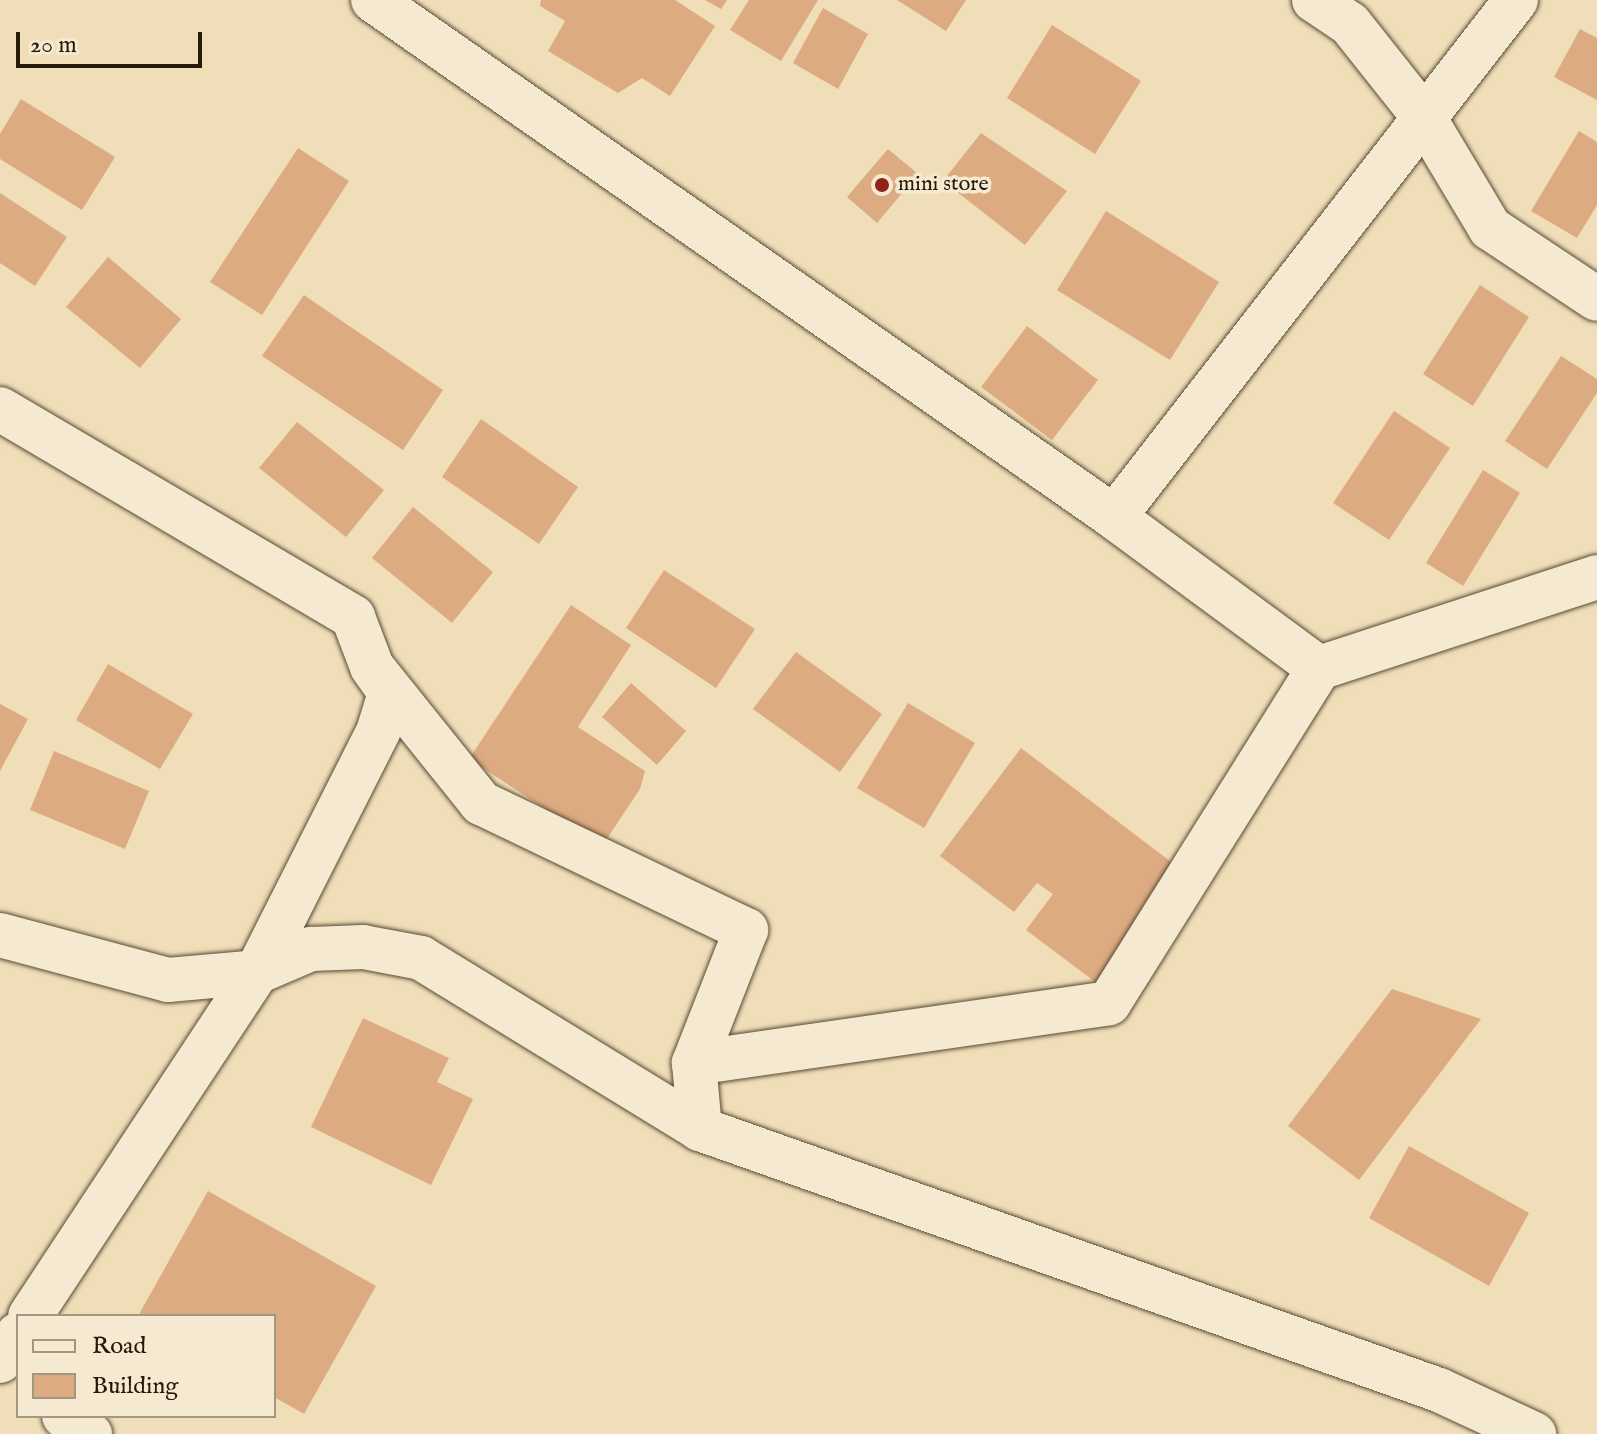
<!DOCTYPE html>
<html>
<head>
<meta charset="utf-8">
<style>
  body { margin:0 }
  #map { position:relative; width:1597px; height:1434px; overflow:hidden; background:#f0deb8; font-family:"IM FELL English",serif }
  div>[style] { position:absolute }
  .building>* { inset:0; background:#dcab81 }
  .roads { filter:drop-shadow(0 0 2px #584b35) drop-shadow(0 0 2px #584b35) }
  .minor>* { height:44px; margin:-22px; padding:0 22px; transform-origin:22px; border-radius:22px; background:#f5ead1 }
  .dots>* { width:22px; height:22px; translate:-50% -50%; box-sizing:border-box; border:4px solid #f5ead1; border-radius:50% }
  span { translate:-50% -50%; white-space:nowrap; text-align:center; line-height:1.15; -webkit-text-stroke:7px #f5ead1; paint-order:stroke }
  .poi-label { font-size:22px; color:#261a09 }
  .left { translate:0 -50%; text-align:left }
  .legend { position:absolute; left:16px; top:1314px; width:260px; height:104px; box-sizing:border-box; background:#f5ead1; border:2px solid #a29781; margin:0; padding:10px 14px; list-style:none; font-size:24px; color:#261a09 }
  .legend li { display:flex; align-items:center; gap:16px; height:40px }
  .legend b { width:40px; border:2px solid #a29781 }
  .scale { position:absolute; left:16px; top:32px; width:186px; height:36px; box-sizing:border-box; border:4px solid #261a09; border-top:0; padding-left:10px; font-size:24px; line-height:28px; white-space:nowrap; color:#261a09; -webkit-text-stroke:6px #f5ead1; paint-order:stroke }
</style>
</head>
<body>
<div id="map">
  <div class="building">
    <i style="clip-path:polygon(541px 0,675px 0,715px 26px,670px 96px,642px 78px,618px 93px,548px 51px,565px 21px,540px 6px)"></i>
    <i style="clip-path:polygon(705px 0,727px 0,721px 9px)"></i>
    <i style="clip-path:polygon(749px 0,818px 0,781px 61px,730px 30px)"></i>
    <i style="clip-path:polygon(897px 0,966px 0,946px 31px)"></i>
    <i style="clip-path:polygon(823px 8px,868px 34px,838px 89px,793px 63px)"></i>
    <i style="clip-path:polygon(1052px 25px,1141px 81px,1095px 154px,1007px 98px)"></i>
    <i style="clip-path:polygon(1580px 29px,1597px 38px,1597px 100px,1554px 77px)"></i>
    <i style="clip-path:polygon(21px 99px,115px 157px,82px 210px,0 159px,0 134px)"></i>
    <i style="clip-path:polygon(1579px 131px,1597px 142px,1597px 205px,1577px 238px,1531px 211px)"></i>
    <i style="clip-path:polygon(981px 133px,1067px 191px,1025px 245px,943px 181px)"></i>
    <i style="clip-path:polygon(298px 148px,349px 181px,262px 315px,210px 282px)"></i>
    <i style="clip-path:polygon(888px 149px,918px 174px,877px 223px,847px 197px)"></i>
    <i style="clip-path:polygon(0 193px,67px 237px,35px 286px,0 263px)"></i>
    <i style="clip-path:polygon(1106px 211px,1219px 282px,1170px 360px,1057px 290px)"></i>
    <i style="clip-path:polygon(108px 257px,181px 319px,140px 368px,66px 307px)"></i>
    <i style="clip-path:polygon(1480px 285px,1529px 317px,1473px 406px,1423px 374px)"></i>
    <i style="clip-path:polygon(304px 295px,443px 390px,403px 450px,262px 356px)"></i>
    <i style="clip-path:polygon(1027px 326px,1098px 380px,1052px 440px,981px 387px)"></i>
    <i style="clip-path:polygon(1561px 356px,1597px 379px,1597px 393px,1547px 469px,1505px 441px)"></i>
    <i style="clip-path:polygon(1394px 411px,1450px 448px,1389px 540px,1333px 503px)"></i>
    <i style="clip-path:polygon(481px 419px,578px 487px,539px 544px,442px 477px)"></i>
    <i style="clip-path:polygon(297px 422px,384px 490px,346px 537px,259px 468px)"></i>
    <i style="clip-path:polygon(1483px 470px,1520px 493px,1463px 586px,1426px 563px)"></i>
    <i style="clip-path:polygon(413px 507px,493px 572px,452px 623px,372px 558px)"></i>
    <i style="clip-path:polygon(664px 570px,755px 629px,716px 688px,626px 628px)"></i>
    <i style="clip-path:polygon(571px 605px,631px 645px,578px 727px,645px 771px,640px 789px,602px 846px,469px 759px)"></i>
    <i style="clip-path:polygon(796px 652px,882px 714px,840px 772px,753px 709px)"></i>
    <i style="clip-path:polygon(108px 664px,193px 714px,160px 769px,76px 720px)"></i>
    <i style="clip-path:polygon(631px 683px,686px 731px,657px 765px,602px 717px)"></i>
    <i style="clip-path:polygon(908px 703px,975px 743px,924px 828px,857px 788px)"></i>
    <i style="clip-path:polygon(0 704px,28px 719px,0 771px)"></i>
    <i style="clip-path:polygon(1021px 748px,1187px 874px,1102px 987px,1026px 930px,1053px 894px,1037px 883px,1014px 912px,940px 856px)"></i>
    <i style="clip-path:polygon(54px 751px,149px 791px,125px 849px,30px 810px)"></i>
    <i style="clip-path:polygon(1392px 989px,1481px 1019px,1359px 1180px,1288px 1126px)"></i>
    <i style="clip-path:polygon(363px 1018px,449px 1058px,437px 1082px,473px 1099px,431px 1185px,311px 1127px)"></i>
    <i style="clip-path:polygon(1409px 1146px,1529px 1213px,1489px 1286px,1369px 1218px)"></i>
    <i style="clip-path:polygon(208px 1191px,376px 1286px,304px 1414px,274px 1397px,274px 1316px,138px 1316px)"></i>
  </div>
  <div class="roads">
    <div class="minor">
      <i style="left:373px;top:0;width:904px;rotate:34.9deg"></i>
      <i style="left:1114px;top:517px;width:255px;rotate:36.4deg"></i>
      <i style="left:1314px;top:0;width:43px;rotate:33.7deg"></i>
      <i style="left:1350px;top:24px;width:117px;rotate:51.6deg"></i>
      <i style="left:1423px;top:116px;width:131px;rotate:59.1deg"></i>
      <i style="left:1490px;top:228px;width:128px;rotate:33.6deg"></i>
      <i style="left:0;top:409px;width:410px;rotate:30.5deg"></i>
      <i style="left:353px;top:617px;width:53px;rotate:69.2deg"></i>
      <i style="left:372px;top:667px;width:32px;rotate:55deg"></i>
      <i style="left:390px;top:693px;width:39px;rotate:107deg"></i>
      <i style="left:379px;top:730px;width:271px;rotate:116.8deg"></i>
      <i style="left:257px;top:972px;width:412px;rotate:123.4deg"></i>
      <i style="left:1114px;top:517px;width:655px;rotate:-52.13deg"></i>
      <i style="left:376px;top:672px;width:168px;rotate:51.3deg"></i>
      <i style="left:481px;top:803px;width:294px;rotate:25.6deg"></i>
      <i style="left:746px;top:930px;width:143px;rotate:111.4deg"></i>
      <i style="left:0;top:935px;width:174px;rotate:15deg"></i>
      <i style="left:168px;top:980px;width:89px;rotate:-5.1deg"></i>
      <i style="left:257px;top:972px;width:59px;rotate:-23.1deg"></i>
      <i style="left:311px;top:949px;width:52px;rotate:-2.2deg"></i>
      <i style="left:363px;top:947px;width:59px;rotate:10.7deg"></i>
      <i style="left:421px;top:958px;width:327px;rotate:31.5deg"></i>
      <i style="left:700px;top:1129px;width:784px;rotate:19.45deg"></i>
      <i style="left:1439px;top:1390px;width:105px;rotate:24.9deg"></i>
      <i style="left:700px;top:1129px;width:66px;rotate:-95.2deg"></i>
      <i style="left:694px;top:1063px;width:419px;rotate:-8.2deg"></i>
      <i style="left:1109px;top:1003px;width:395px;rotate:-57.9deg"></i>
      <i style="left:1319px;top:668px;width:293px;rotate:-18.1deg"></i>
      <i style="left:0;top:1361px;width:32px;rotate:-56deg"></i>
      <i style="left:64px;top:1416px;width:32px;rotate:35deg"></i>
    </div>
  </div>
  <div class="dots">
    <i style="left:882px;top:185px;background:#8f2418"></i>
  </div>
  <div class="poi-label">
    <span class="left" style="left:898px;top:185px">mini store</span>
  </div>
  <ul class="legend">
  <li><b style="height:10px;background:#f5ead1"></b>Road</li>
  <li><b style="height:22px;background:#dcab81"></b>Building</li>
  </ul>
  <div class="scale">20 m</div>
</div>
</body>
</html>
